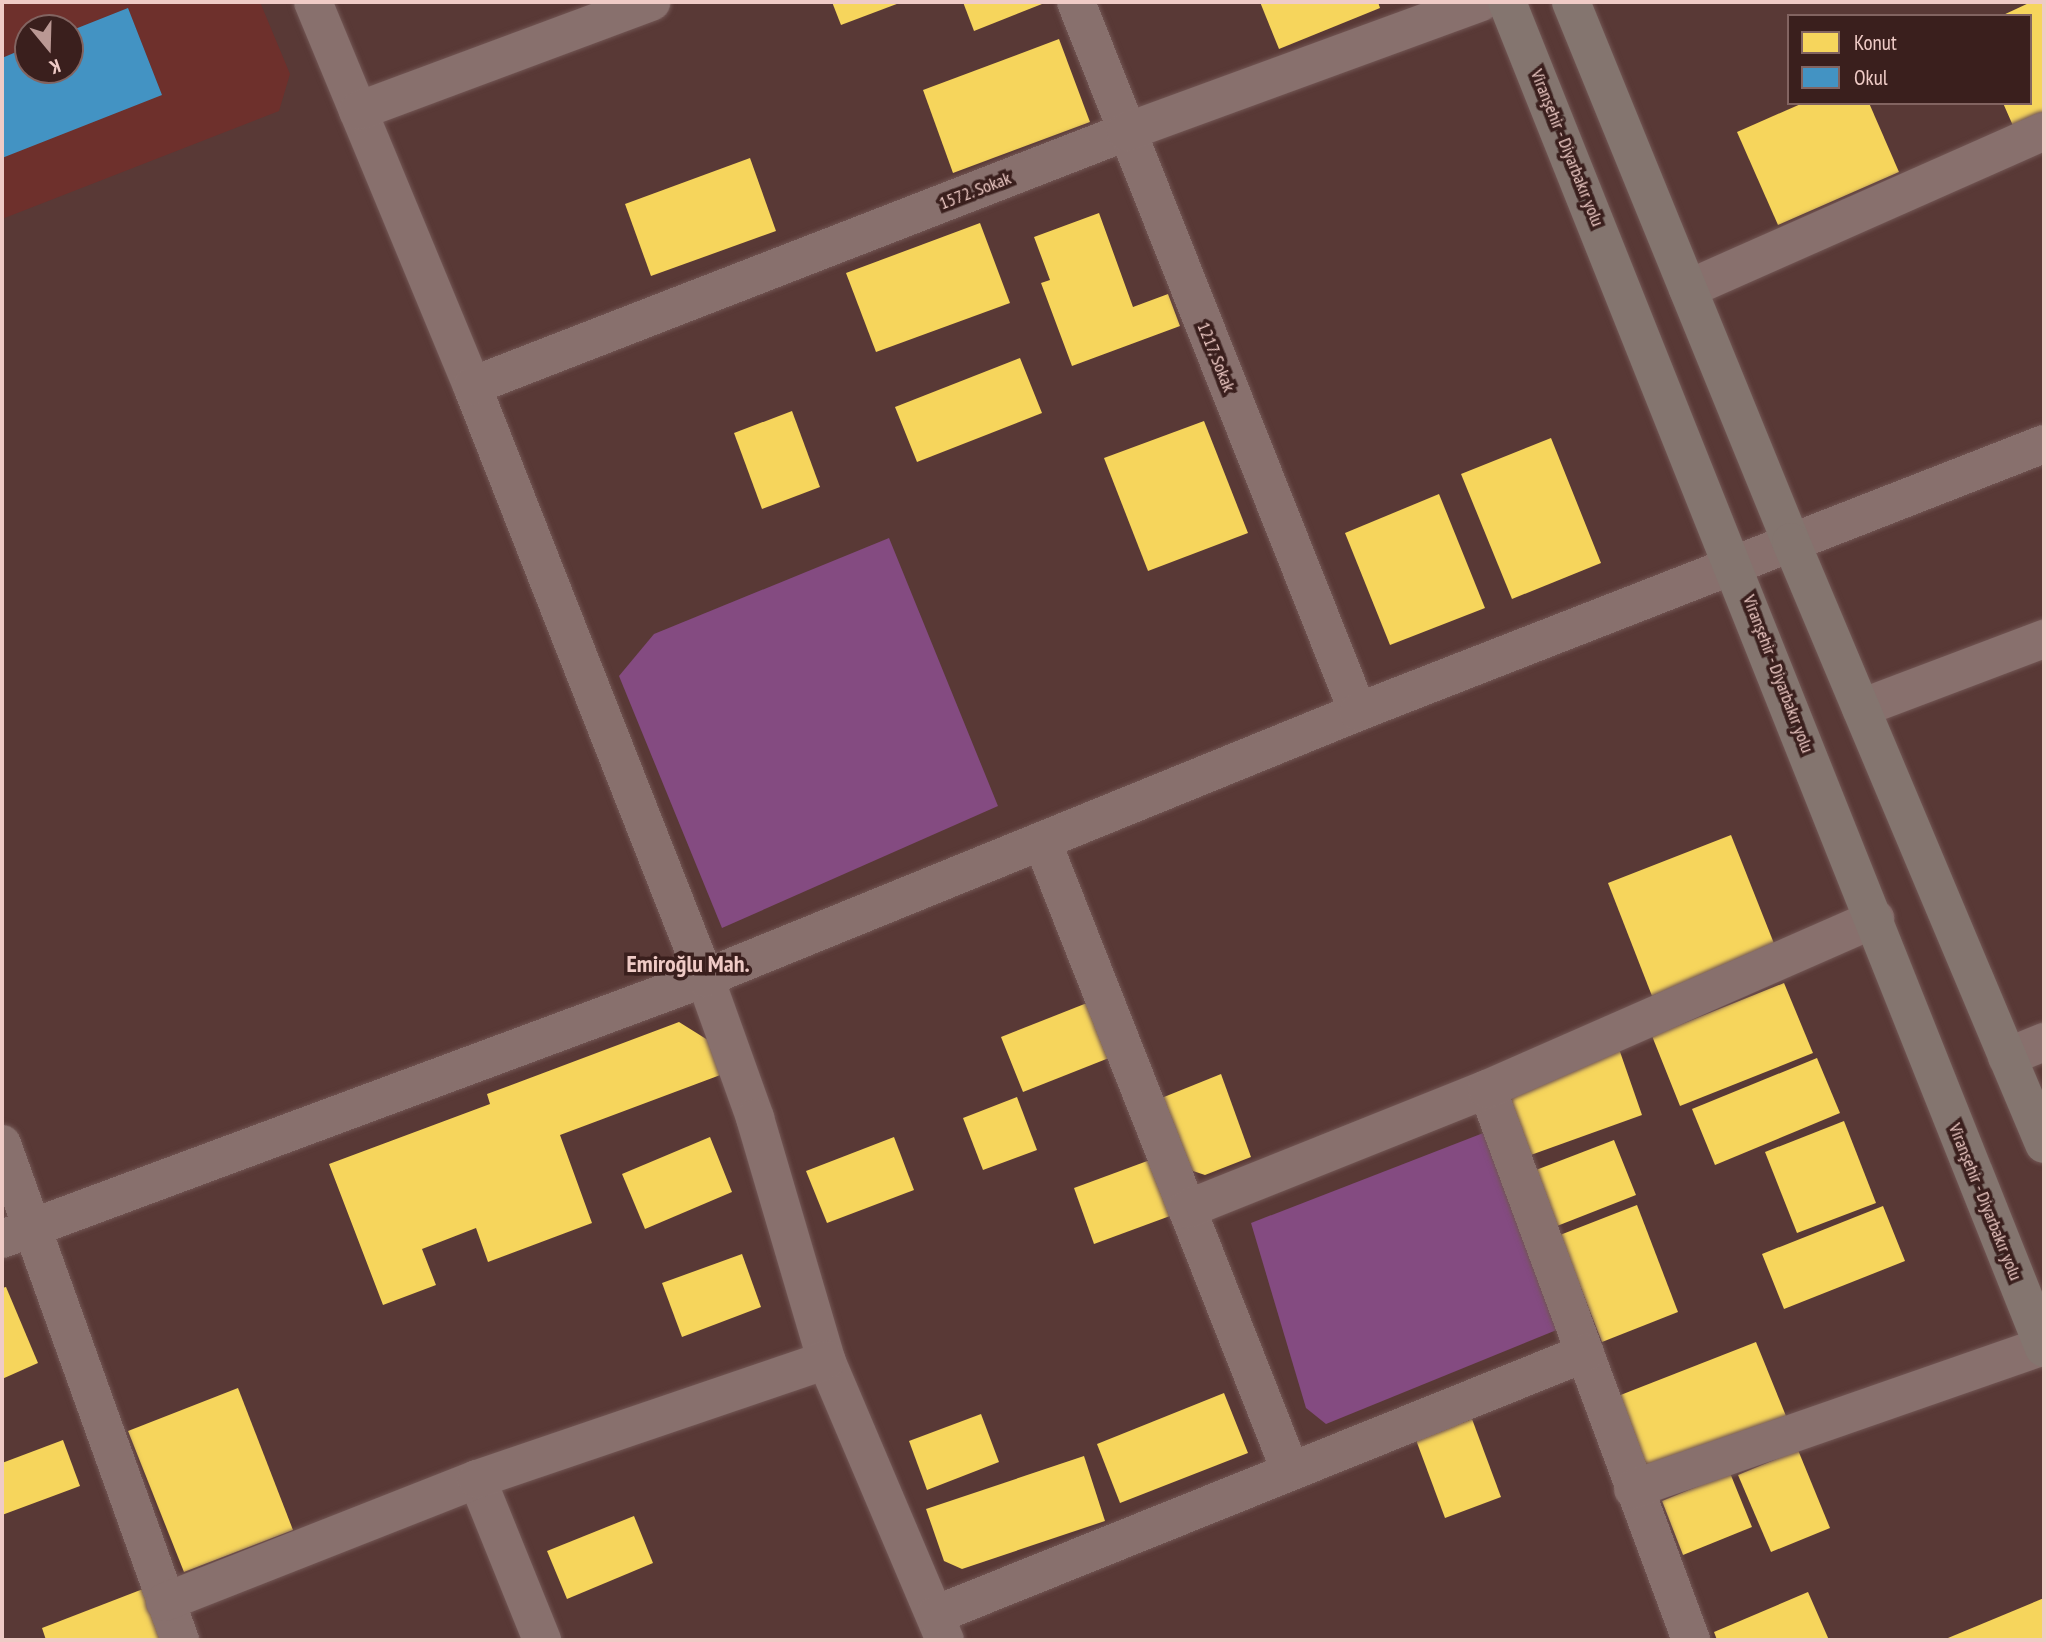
<!DOCTYPE html>
<html>
<head>
<meta charset="utf-8">
<style>
  body { margin:0 }
  #map { position:relative; width:2046px; height:1642px; overflow:hidden; background:#593936; font-family:"PT Sans Narrow",sans-serif }
  div>[style] { position:absolute }
  .built>* { inset:0; background:#6e302c }
  .green>* { inset:0; background:#844b81 }
  .homes>* { inset:0; background:#f6d55c }
  .schools>* { inset:0; background:#4393c3 }
  .roads { filter:drop-shadow(0 0 2px #725654) drop-shadow(0 0 2px #725654) }
  .minor>* { height:38px; margin:-19px; padding:0 19px; transform-origin:19px; border-radius:19px; background:#88706d }
  .major>* { height:38px; margin:-19px; padding:0 19px; transform-origin:19px; border-radius:19px; background:#84756f }
  span { translate:-50% -50%; white-space:nowrap; text-align:center; line-height:1.15; -webkit-text-stroke:7px #3a1f1d; paint-order:stroke }
  .street-label { font-size:18px; color:#efcbc6 }
  .district-label { font-size:24px; color:#efcbc6; font-weight:700 }
  .frame { position:absolute; inset:0; border:4px solid #efcbc6; pointer-events:none }
  .legend { position:absolute; left:1787px; top:14px; width:245px; height:91px; box-sizing:border-box; background:#3a1f1d; border:2px solid #826461; margin:0; padding:9px 12px; list-style:none; font-size:21px; color:#efcbc6 }
  .legend li { display:flex; align-items:center; gap:14px; height:35px }
  .legend b { width:35px; border:2px solid #826461 }
  .north { position:absolute; left:14px; top:14px; width:70px; height:70px; box-sizing:border-box; background:#3a1f1d; border:2px solid #826461; border-radius:50%; rotate:161deg; font-size:19px; font-weight:700; line-height:28px; text-align:center; color:#efcbc6 }
  .north::after { content:''; display:block; margin:auto; width:24px; height:32px; background:#ba9894; clip-path:polygon(50% 0,100% 100%,50% 72%,0 100%) }
</style>
</head>
<body>
<div id="map">
  <div class="built">
    <i style="clip-path:polygon(evenodd,2px 2px,260px 2px,290px 74px,279px 111px,2px 219px,2px 2px,28px 28px,70px 28px,70px 70px,28px 70px,28px 28px)"></i>
  </div>
  <div class="green">
    <i style="clip-path:polygon(889px 538px,998px 806px,722px 928px,619px 676px,654px 634px)"></i>
    <i style="clip-path:polygon(1491px 1130px,1559px 1329px,1326px 1424px,1306px 1408px,1251px 1223px)"></i>
  </div>
  <div class="homes">
    <i style="clip-path:polygon(832px 2px,902px 2px,841px 25px)"></i>
    <i style="clip-path:polygon(963px 2px,1047px 2px,974px 31px)"></i>
    <i style="clip-path:polygon(1260px 2px,1378px 2px,1380px 8px,1279px 49px)"></i>
    <i style="clip-path:polygon(2031px 2px,2044px 2px,2044px 114px,2014px 128px,2003px 103px,2030px 103px,2030px 16px,2001px 16px)"></i>
    <i style="clip-path:polygon(1059px 39px,1090px 122px,953px 173px,923px 90px)"></i>
    <i style="clip-path:polygon(1803px 103px,1869px 103px,1899px 172px,1778px 225px,1737px 132px)"></i>
    <i style="clip-path:polygon(750px 158px,776px 231px,651px 276px,625px 204px)"></i>
    <i style="clip-path:polygon(1099px 213px,1133px 307px,1168px 294px,1180px 326px,1072px 366px,1041px 283px,1050px 280px,1034px 237px)"></i>
    <i style="clip-path:polygon(980px 223px,1010px 303px,876px 352px,846px 273px)"></i>
    <i style="clip-path:polygon(1020px 358px,1042px 413px,917px 462px,895px 407px)"></i>
    <i style="clip-path:polygon(792px 411px,820px 487px,762px 509px,734px 433px)"></i>
    <i style="clip-path:polygon(1204px 421px,1248px 533px,1148px 571px,1104px 458px)"></i>
    <i style="clip-path:polygon(1551px 438px,1601px 563px,1512px 599px,1461px 474px)"></i>
    <i style="clip-path:polygon(1439px 494px,1485px 608px,1390px 645px,1345px 533px)"></i>
    <i style="clip-path:polygon(1731px 835px,1775px 946px,1652px 996px,1608px 883px)"></i>
    <i style="clip-path:polygon(1784px 983px,1813px 1053px,1680px 1106px,1652px 1036px)"></i>
    <i style="clip-path:polygon(1092px 1001px,1114px 1056px,1023px 1092px,1001px 1037px)"></i>
    <i style="clip-path:polygon(679px 1022px,711px 1042px,723px 1074px,560px 1135px,592px 1223px,488px 1262px,476px 1228px,422px 1249px,436px 1285px,383px 1305px,329px 1164px,490px 1104px,487px 1094px)"></i>
    <i style="clip-path:polygon(1618px 1046px,1642px 1115px,1528px 1156px,1505px 1097px)"></i>
    <i style="clip-path:polygon(1817px 1058px,1840px 1113px,1715px 1165px,1692px 1109px)"></i>
    <i style="clip-path:polygon(1221px 1074px,1251px 1157px,1205px 1175px,1184px 1168px,1159px 1099px)"></i>
    <i style="clip-path:polygon(1017px 1097px,1037px 1150px,983px 1170px,963px 1118px)"></i>
    <i style="clip-path:polygon(1844px 1121px,1876px 1203px,1797px 1233px,1765px 1152px)"></i>
    <i style="clip-path:polygon(710px 1137px,732px 1192px,645px 1229px,622px 1174px)"></i>
    <i style="clip-path:polygon(894px 1137px,914px 1190px,827px 1223px,806px 1171px)"></i>
    <i style="clip-path:polygon(1614px 1140px,1636px 1195px,1557px 1226px,1536px 1170px)"></i>
    <i style="clip-path:polygon(1150px 1160px,1170px 1216px,1094px 1244px,1074px 1188px)"></i>
    <i style="clip-path:polygon(1637px 1205px,1678px 1312px,1602px 1342px,1560px 1235px)"></i>
    <i style="clip-path:polygon(1883px 1206px,1905px 1261px,1784px 1309px,1762px 1254px)"></i>
    <i style="clip-path:polygon(742px 1254px,761px 1307px,682px 1337px,662px 1283px)"></i>
    <i style="clip-path:polygon(6px 1287px,38px 1363px,2px 1379px,2px 1288px)"></i>
    <i style="clip-path:polygon(1756px 1342px,1786px 1416px,1647px 1470px,1618px 1396px)"></i>
    <i style="clip-path:polygon(238px 1388px,293px 1530px,184px 1572px,128px 1431px)"></i>
    <i style="clip-path:polygon(1224px 1393px,1248px 1453px,1120px 1503px,1097px 1444px)"></i>
    <i style="clip-path:polygon(981px 1414px,999px 1462px,927px 1490px,909px 1441px)"></i>
    <i style="clip-path:polygon(1472px 1419px,1501px 1497px,1445px 1518px,1416px 1440px)"></i>
    <i style="clip-path:polygon(63px 1440px,80px 1486px,2px 1515px,2px 1463px)"></i>
    <i style="clip-path:polygon(1798px 1450px,1830px 1528px,1771px 1552px,1738px 1475px)"></i>
    <i style="clip-path:polygon(1084px 1456px,1105px 1521px,962px 1569px,944px 1561px,926px 1509px)"></i>
    <i style="clip-path:polygon(1730px 1473px,1752px 1527px,1683px 1555px,1662px 1501px)"></i>
    <i style="clip-path:polygon(634px 1516px,653px 1563px,567px 1599px,547px 1551px)"></i>
    <i style="clip-path:polygon(143px 1589px,163px 1640px,46px 1640px,42px 1628px)"></i>
    <i style="clip-path:polygon(1808px 1592px,1829px 1640px,1717px 1640px,1714px 1632px)"></i>
    <i style="clip-path:polygon(2044px 1598px,2044px 1640px,1949px 1640px,1948px 1638px)"></i>
  </div>
  <div class="schools">
    <i style="clip-path:polygon(128px 8px,162px 95px,2px 158px,2px 58px,28px 47px,28px 70px,70px 70px,70px 31px)"></i>
  </div>
  <div class="roads">
    <div class="minor">
      <i style="left:313px;top:2px;width:416px;rotate:67.5deg"></i>
      <i style="left:472px;top:386px;width:636px;rotate:68.52deg"></i>
      <i style="left:705px;top:978px;width:149px;rotate:70.3deg"></i>
      <i style="left:755px;top:1118px;width:252px;rotate:73.6deg"></i>
      <i style="left:826px;top:1360px;width:304px;rotate:67deg"></i>
      <i style="left:1076px;top:2px;width:764px;rotate:68.34deg"></i>
      <i style="left:358px;top:111px;width:313px;rotate:-20.4deg"></i>
      <i style="left:1688px;top:289px;width:389px;rotate:-23.9deg"></i>
      <i style="left:472px;top:386px;width:702px;rotate:-21.23deg"></i>
      <i style="left:1126px;top:132px;width:378px;rotate:-20.1deg"></i>
      <i style="left:1861px;top:708px;width:196px;rotate:-20.7deg"></i>
      <i style="left:1042px;top:841px;width:676px;rotate:68.48deg"></i>
      <i style="left:2007px;top:1057px;width:40px;rotate:-22deg"></i>
      <i style="left:1487px;top:1089px;width:588px;rotate:69.68deg"></i>
      <i style="left:2px;top:1144px;width:527px;rotate:70.26deg"></i>
      <i style="left:1187px;top:1209px;width:323px;rotate:-21.8deg"></i>
      <i style="left:1487px;top:1089px;width:424px;rotate:-23.7deg"></i>
      <i style="left:2px;top:1239px;width:750px;rotate:-20.37deg"></i>
      <i style="left:705px;top:978px;width:705px;rotate:-22.16deg"></i>
      <i style="left:1358px;top:712px;width:736px;rotate:-21.34deg"></i>
      <i style="left:477px;top:1479px;width:174px;rotate:68deg"></i>
      <i style="left:1633px;top:1489px;width:434px;rotate:-19.2deg"></i>
      <i style="left:165px;top:1602px;width:335px;rotate:-21.5deg"></i>
      <i style="left:477px;top:1479px;width:369px;rotate:-18.8deg"></i>
      <i style="left:935px;top:1615px;width:701px;rotate:-21.95deg"></i>
    </div>
    <div class="major">
      <i style="left:1507px;top:2px;width:1449px;rotate:68.25deg"></i>
      <i style="left:1571px;top:2px;width:583px;rotate:67.83deg"></i>
      <i style="left:1791px;top:542px;width:653px;rotate:67.2deg"></i>
    </div>
  </div>
  <div class="street-label">
    <span style="left:1567px;top:148px;rotate:68deg">Viranşehir - Diyarbakır yolu</span>
    <span style="left:975px;top:191px;rotate:-21deg">1572. Sokak</span>
    <span style="left:1216px;top:357px;rotate:68deg">1217. Sokak</span>
    <span style="left:1778px;top:674px;rotate:69deg">Viranşehir - Diyarbakır yolu</span>
    <span style="left:1985px;top:1202px;rotate:68deg">Viranşehir - Diyarbakır yolu</span>
  </div>
  <div class="district-label">
    <span style="left:688px;top:964px">Emiroğlu Mah.</span>
  </div>
  <div class="frame"></div>
  <ul class="legend">
  <li><b style="height:19px;background:#f6d55c"></b>Konut</li>
  <li><b style="height:19px;background:#4393c3"></b>Okul</li>
  </ul>
  <div class="north">K</div>
</div>
</body>
</html>
